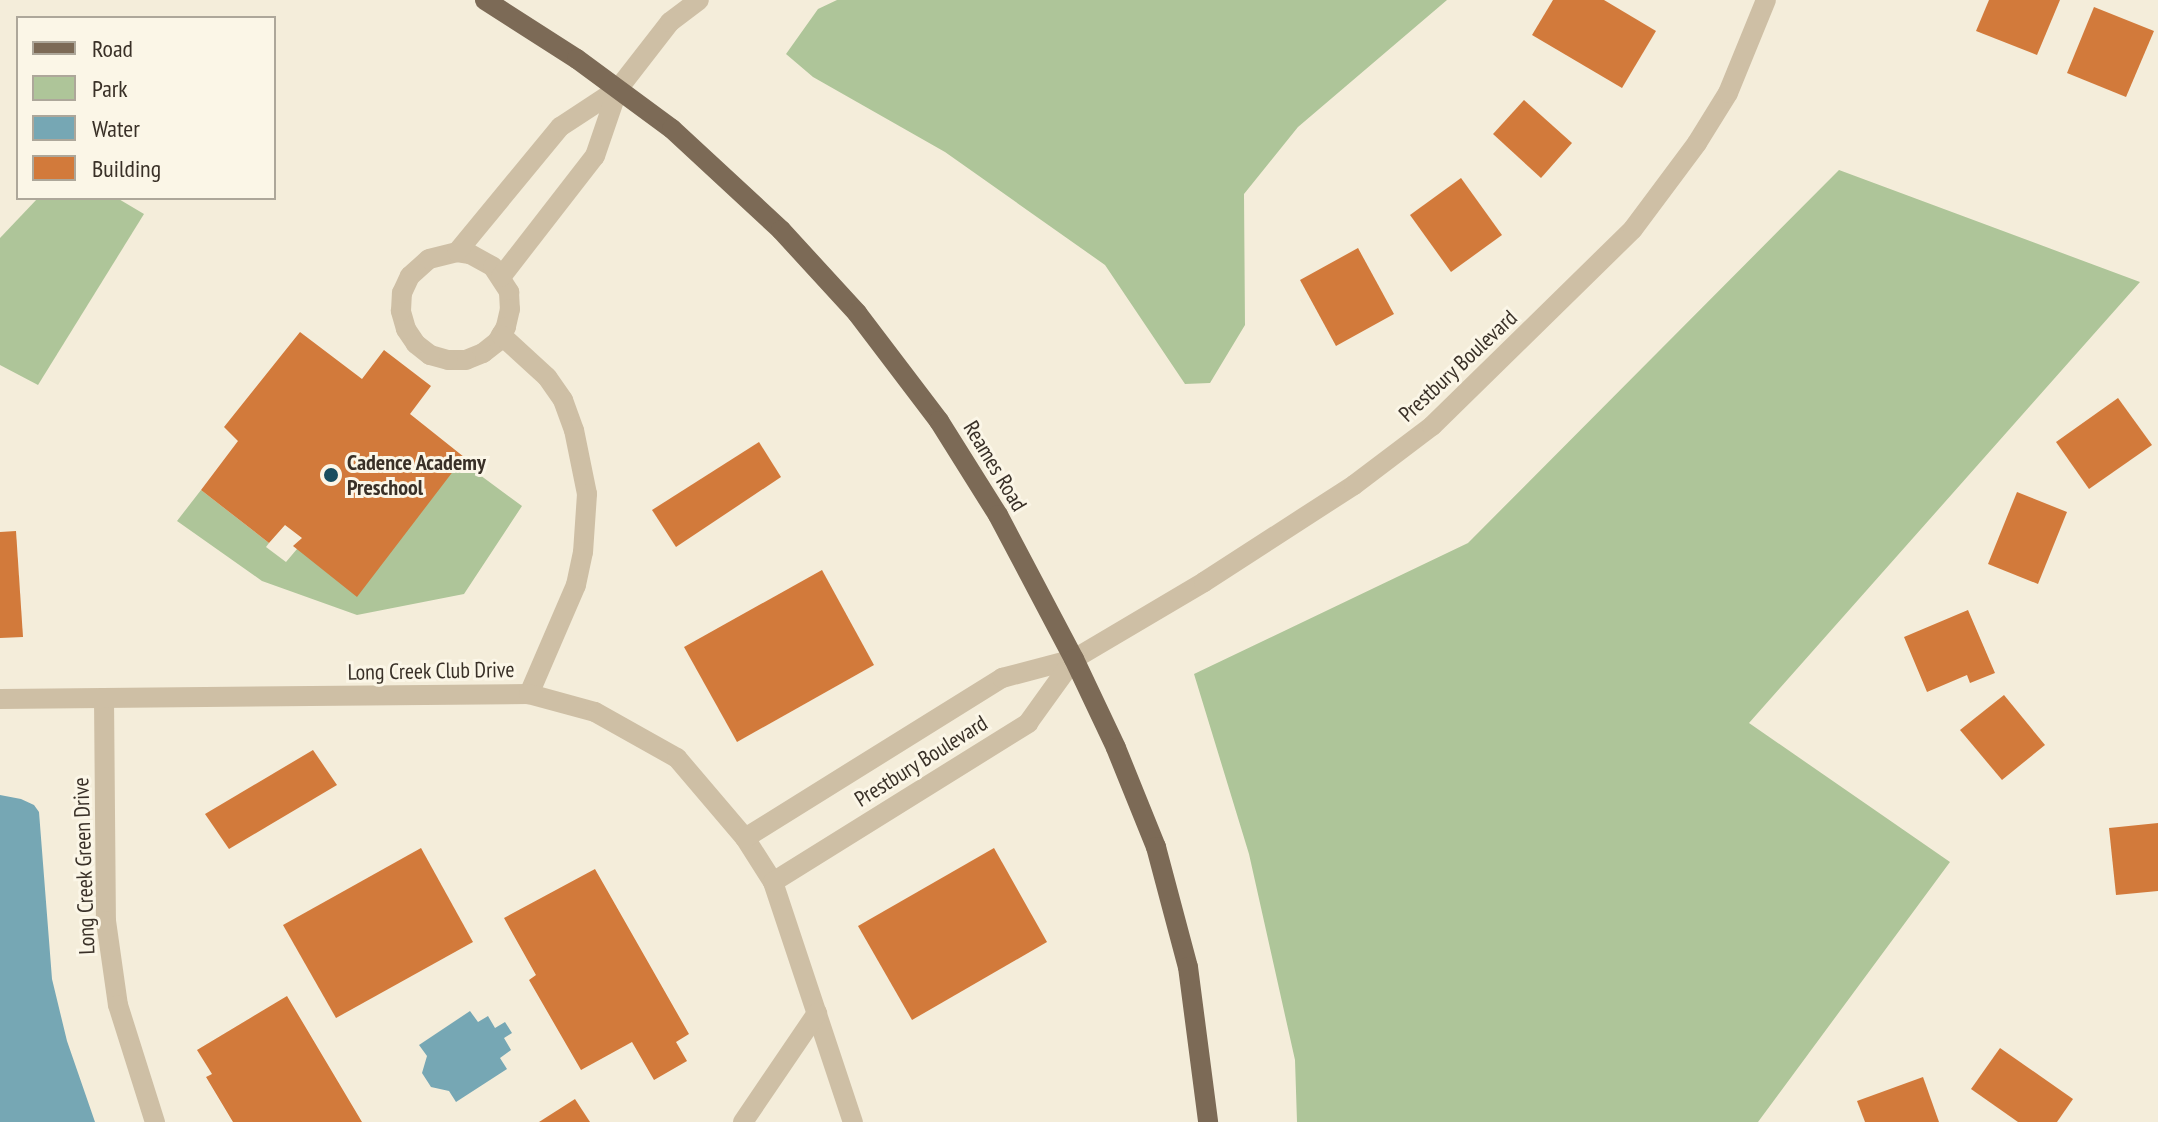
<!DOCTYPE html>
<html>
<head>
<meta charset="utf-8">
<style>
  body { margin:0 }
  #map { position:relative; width:2158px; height:1122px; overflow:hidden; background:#f4edda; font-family:"PT Sans Narrow",sans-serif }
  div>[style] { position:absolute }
  .green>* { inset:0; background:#aec599 }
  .water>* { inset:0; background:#76a7b4 }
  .building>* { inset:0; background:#d27a3b }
  .minor>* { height:20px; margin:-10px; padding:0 10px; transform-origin:10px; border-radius:10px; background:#cebfa5 }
  .major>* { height:20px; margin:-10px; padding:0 10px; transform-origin:10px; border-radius:10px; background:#7c6a56 }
  .dots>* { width:22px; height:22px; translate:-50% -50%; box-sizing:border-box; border:4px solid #fbf6e7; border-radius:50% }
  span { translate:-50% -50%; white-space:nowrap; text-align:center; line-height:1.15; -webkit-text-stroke:6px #fbf6e7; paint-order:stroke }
  .street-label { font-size:22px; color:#393027 }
  .poi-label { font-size:22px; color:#393027; font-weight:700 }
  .left { translate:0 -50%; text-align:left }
  .legend { position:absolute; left:16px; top:16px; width:260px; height:184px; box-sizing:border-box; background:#fbf6e7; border:2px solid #ada79a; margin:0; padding:10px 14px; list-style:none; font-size:24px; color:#393027 }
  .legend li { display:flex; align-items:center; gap:16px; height:40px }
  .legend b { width:40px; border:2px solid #ada79a }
</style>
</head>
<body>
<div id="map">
  <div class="green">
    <i style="clip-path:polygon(837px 0,1447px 0,1298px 127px,1244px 194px,1245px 325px,1210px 383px,1185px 384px,1105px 265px,945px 152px,813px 77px,786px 54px,818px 9px)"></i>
    <i style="clip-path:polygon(1839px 170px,2140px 282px,1749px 723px,1950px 862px,1758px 1122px,1297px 1122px,1295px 1060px,1249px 854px,1194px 674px,1468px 543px)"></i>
    <i style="clip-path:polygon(38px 198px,117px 198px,144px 214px,38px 385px,0 365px,0 238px)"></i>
    <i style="clip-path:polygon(461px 461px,522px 506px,464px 594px,357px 615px,262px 581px,177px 521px,201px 490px,269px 543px,266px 547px,286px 562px,297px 549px)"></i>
  </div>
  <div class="water">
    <i style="clip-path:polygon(0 795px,21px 799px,34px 805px,39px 812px,52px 979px,67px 1041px,95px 1122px,0 1122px)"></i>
    <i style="clip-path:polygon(470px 1011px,478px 1022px,488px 1016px,495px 1028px,505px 1022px,512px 1033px,504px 1038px,511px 1050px,500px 1058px,507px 1069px,456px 1102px,449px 1091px,431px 1087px,422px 1073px,427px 1056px,419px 1045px)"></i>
  </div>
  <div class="building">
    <i style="clip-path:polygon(1553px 0,1604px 0,1656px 31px,1622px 88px,1532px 35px)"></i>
    <i style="clip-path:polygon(1989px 0,2060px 0,2037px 55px,1976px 31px)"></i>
    <i style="clip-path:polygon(2094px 7px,2154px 31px,2126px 97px,2067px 73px)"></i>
    <i style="clip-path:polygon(1524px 100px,1572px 143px,1541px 178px,1493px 134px)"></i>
    <i style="clip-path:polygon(1461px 178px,1502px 235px,1451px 272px,1410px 215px)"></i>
    <i style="clip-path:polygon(1358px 248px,1394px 314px,1336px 346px,1300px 280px)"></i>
    <i style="clip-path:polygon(300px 332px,362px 379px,384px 350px,431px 386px,410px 414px,464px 457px,357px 597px,293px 546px,302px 538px,285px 525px,269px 543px,201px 490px,238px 441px,224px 427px)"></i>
    <i style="clip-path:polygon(2118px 398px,2152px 445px,2089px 489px,2056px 442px)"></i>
    <i style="clip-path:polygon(759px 442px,781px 477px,676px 547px,652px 510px)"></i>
    <i style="clip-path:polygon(2017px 492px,2067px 512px,2038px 584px,1988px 564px)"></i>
    <i style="clip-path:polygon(16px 531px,23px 637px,0 638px,0 532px)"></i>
    <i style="clip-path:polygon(822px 570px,874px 665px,737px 742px,684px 647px)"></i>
    <i style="clip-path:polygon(1968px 610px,1995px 673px,1970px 683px,1967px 675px,1927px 692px,1904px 637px)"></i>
    <i style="clip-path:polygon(2004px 695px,2045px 745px,2002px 780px,1960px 730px)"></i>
    <i style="clip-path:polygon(313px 750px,337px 785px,229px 849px,205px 814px)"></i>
    <i style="clip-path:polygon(2158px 823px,2158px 891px,2116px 895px,2109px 828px)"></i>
    <i style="clip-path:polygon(421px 848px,473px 942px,336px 1018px,283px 925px)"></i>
    <i style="clip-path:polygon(994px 848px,1047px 942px,912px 1020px,858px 926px)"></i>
    <i style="clip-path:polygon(595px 869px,689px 1034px,676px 1042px,687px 1061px,654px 1080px,632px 1042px,581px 1070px,529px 980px,536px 975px,504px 918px)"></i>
    <i style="clip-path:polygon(287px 996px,362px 1122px,233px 1122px,206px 1077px,212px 1074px,197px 1050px)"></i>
    <i style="clip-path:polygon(2000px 1048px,2073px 1099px,2057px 1122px,2018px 1122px,1971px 1089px)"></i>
    <i style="clip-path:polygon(1923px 1077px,1939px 1122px,1865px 1122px,1857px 1101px)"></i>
    <i style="clip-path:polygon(575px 1099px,590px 1122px,539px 1122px)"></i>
  </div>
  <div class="minor">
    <i style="left:457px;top:252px;width:13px;rotate:9deg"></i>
    <i style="left:470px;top:254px;width:26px;rotate:29deg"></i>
    <i style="left:493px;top:267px;width:30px;rotate:57deg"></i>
    <i style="left:509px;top:292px;width:17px;rotate:87deg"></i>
    <i style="left:510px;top:309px;width:18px;rotate:103deg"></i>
    <i style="left:506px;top:327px;width:17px;rotate:121deg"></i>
    <i style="left:497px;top:342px;width:18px;rotate:142deg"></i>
    <i style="left:483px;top:353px;width:18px;rotate:158deg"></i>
    <i style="left:466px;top:360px;width:18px;rotate:180deg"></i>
    <i style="left:448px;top:360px;width:19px;rotate:-164deg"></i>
    <i style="left:430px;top:355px;width:18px;rotate:-142deg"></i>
    <i style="left:416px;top:344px;width:18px;rotate:-124deg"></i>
    <i style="left:406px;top:329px;width:19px;rotate:-106deg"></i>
    <i style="left:401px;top:311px;width:18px;rotate:-87deg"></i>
    <i style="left:402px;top:293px;width:19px;rotate:-65deg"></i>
    <i style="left:410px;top:276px;width:25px;rotate:-42deg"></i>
    <i style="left:429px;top:259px;width:29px;rotate:-14deg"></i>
    <i style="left:457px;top:252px;width:162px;rotate:-50.5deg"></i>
    <i style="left:560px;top:127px;width:69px;rotate:-33.2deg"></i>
    <i style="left:618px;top:89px;width:85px;rotate:-52.2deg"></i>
    <i style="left:670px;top:22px;width:36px;rotate:-37deg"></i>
    <i style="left:501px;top:277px;width:153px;rotate:-52.2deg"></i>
    <i style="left:595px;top:156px;width:71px;rotate:-71.1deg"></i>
    <i style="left:501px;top:335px;width:62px;rotate:42.4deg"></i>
    <i style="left:547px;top:377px;width:28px;rotate:55deg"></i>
    <i style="left:563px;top:400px;width:32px;rotate:70deg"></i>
    <i style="left:574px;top:430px;width:65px;rotate:78.5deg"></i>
    <i style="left:587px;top:494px;width:58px;rotate:93.9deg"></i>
    <i style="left:583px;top:552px;width:34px;rotate:102deg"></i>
    <i style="left:576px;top:585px;width:119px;rotate:113.3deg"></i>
    <i style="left:104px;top:698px;width:223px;rotate:89.5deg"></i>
    <i style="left:106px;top:921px;width:85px;rotate:81.9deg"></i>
    <i style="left:118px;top:1005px;width:123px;rotate:72.5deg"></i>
    <i style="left:0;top:699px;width:529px;rotate:-0.54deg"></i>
    <i style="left:529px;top:694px;width:68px;rotate:15.3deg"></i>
    <i style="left:595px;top:712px;width:94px;rotate:29.3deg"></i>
    <i style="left:677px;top:758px;width:105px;rotate:49.6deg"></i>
    <i style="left:745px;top:838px;width:52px;rotate:57.5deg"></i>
    <i style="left:773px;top:882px;width:253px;rotate:71.6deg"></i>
    <i style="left:745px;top:838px;width:303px;rotate:-31.9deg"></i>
    <i style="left:1002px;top:678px;width:74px;rotate:-14.8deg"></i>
    <i style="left:1074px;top:659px;width:151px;rotate:-30.6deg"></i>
    <i style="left:1204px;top:582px;width:179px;rotate:-32.9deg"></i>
    <i style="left:1354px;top:485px;width:98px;rotate:-37.1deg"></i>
    <i style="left:1432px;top:426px;width:281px;rotate:-44.4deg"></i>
    <i style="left:1633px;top:229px;width:107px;rotate:-53.3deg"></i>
    <i style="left:1697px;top:143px;width:59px;rotate:-58.2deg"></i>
    <i style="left:1728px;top:93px;width:100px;rotate:-67.8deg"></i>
    <i style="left:773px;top:882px;width:301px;rotate:-31.9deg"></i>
    <i style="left:1028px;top:723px;width:79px;rotate:-54.3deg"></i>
    <i style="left:743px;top:1122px;width:132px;rotate:-55.8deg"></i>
  </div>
  <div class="major">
    <i style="left:485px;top:0;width:109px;rotate:32.7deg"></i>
    <i style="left:577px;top:59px;width:118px;rotate:36.4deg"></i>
    <i style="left:672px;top:129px;width:149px;rotate:42.8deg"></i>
    <i style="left:781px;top:230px;width:113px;rotate:47.5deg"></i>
    <i style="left:857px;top:313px;width:136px;rotate:52.8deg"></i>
    <i style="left:939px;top:421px;width:111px;rotate:57.9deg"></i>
    <i style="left:998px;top:515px;width:163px;rotate:62.2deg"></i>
    <i style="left:1074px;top:659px;width:98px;rotate:64.7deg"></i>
    <i style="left:1116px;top:748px;width:107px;rotate:68deg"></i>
    <i style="left:1156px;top:847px;width:124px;rotate:75.1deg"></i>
    <i style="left:1188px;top:967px;width:156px;rotate:82.6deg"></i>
  </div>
  <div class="dots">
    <i style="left:331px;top:475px;background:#184d5e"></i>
  </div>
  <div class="street-label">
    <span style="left:1458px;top:366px;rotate:-43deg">Prestbury Boulevard</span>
    <span style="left:995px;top:466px;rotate:59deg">Reames Road</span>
    <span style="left:431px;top:671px;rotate:-1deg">Long Creek Club Drive</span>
    <span style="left:921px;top:761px;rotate:-32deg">Prestbury Boulevard</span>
    <span style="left:84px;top:866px;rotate:-92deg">Long Creek Green Drive</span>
  </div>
  <div class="poi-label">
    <span class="left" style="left:347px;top:475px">Cadence Academy<br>Preschool</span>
  </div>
  <ul class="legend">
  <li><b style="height:10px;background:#7c6a56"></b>Road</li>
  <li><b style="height:22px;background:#aec599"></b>Park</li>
  <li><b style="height:22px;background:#76a7b4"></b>Water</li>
  <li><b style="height:22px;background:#d27a3b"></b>Building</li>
  </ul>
</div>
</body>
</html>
